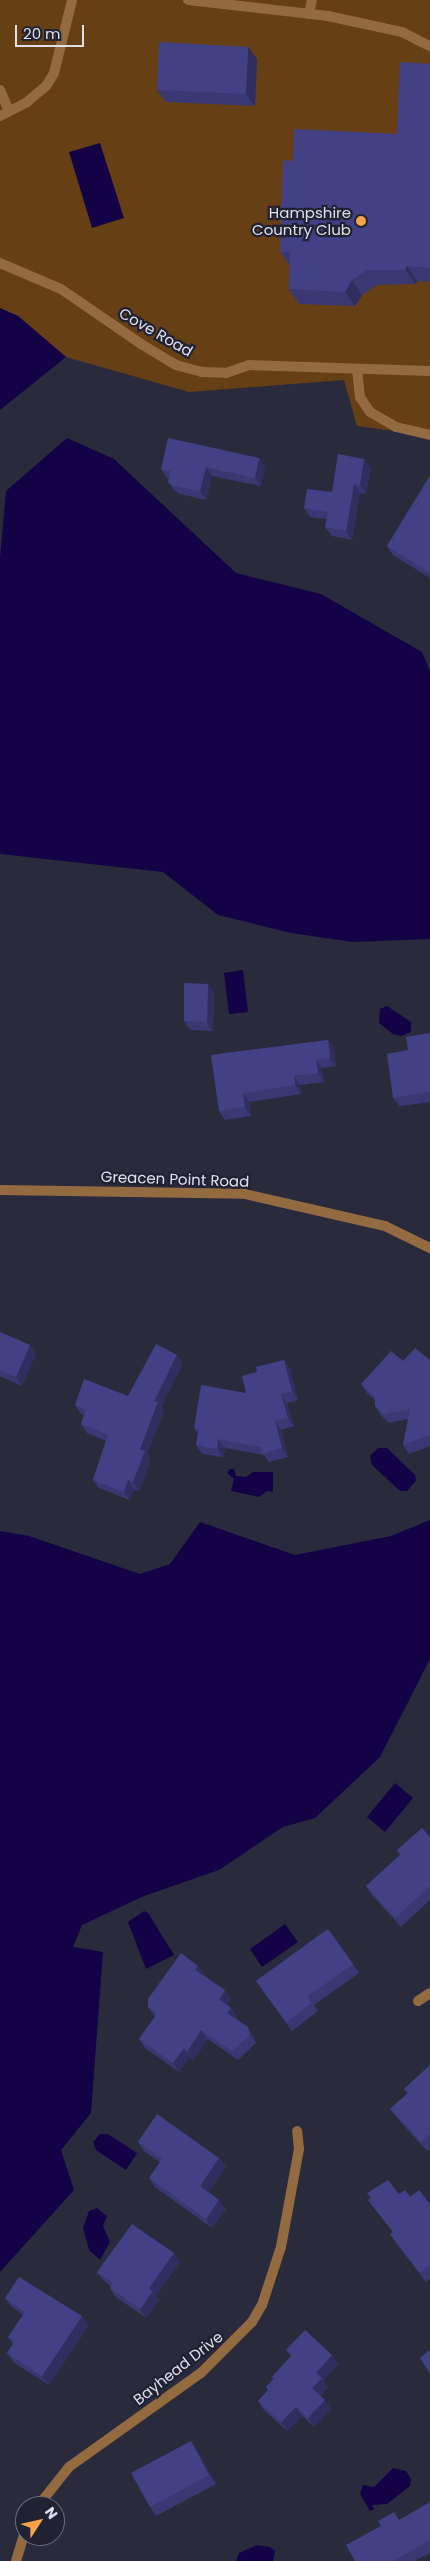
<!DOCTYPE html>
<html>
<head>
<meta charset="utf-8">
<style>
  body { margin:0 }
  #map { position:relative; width:430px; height:2561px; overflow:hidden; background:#292b3c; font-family:Poppins,sans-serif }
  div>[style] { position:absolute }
  .green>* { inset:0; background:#673f14 }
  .water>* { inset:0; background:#130246 }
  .lane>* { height:10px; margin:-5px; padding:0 5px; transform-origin:5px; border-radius:5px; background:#946a41 }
  .street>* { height:10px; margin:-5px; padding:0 5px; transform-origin:5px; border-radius:5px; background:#946a41 }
  .wall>* { inset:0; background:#3a3873 }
  .shaded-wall>* { inset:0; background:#2f2e5e }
  .building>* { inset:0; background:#434186 }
  .dots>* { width:14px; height:14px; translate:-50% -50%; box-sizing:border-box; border:2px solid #202132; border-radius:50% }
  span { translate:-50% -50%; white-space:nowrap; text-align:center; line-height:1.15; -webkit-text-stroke:4.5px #202132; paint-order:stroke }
  .poi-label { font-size:15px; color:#dee0ec }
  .right { translate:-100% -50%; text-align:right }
  .street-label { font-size:15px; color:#dee0ec }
  .north { position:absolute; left:15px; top:2496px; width:50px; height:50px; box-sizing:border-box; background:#202132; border:1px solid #6c6d7c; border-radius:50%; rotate:55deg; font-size:14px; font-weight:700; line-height:20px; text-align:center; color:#dee0ec }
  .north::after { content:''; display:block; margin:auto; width:18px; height:22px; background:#f6a248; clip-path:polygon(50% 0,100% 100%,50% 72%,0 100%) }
  .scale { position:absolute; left:15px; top:25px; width:69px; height:22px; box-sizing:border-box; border:2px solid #dee0ec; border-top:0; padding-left:6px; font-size:15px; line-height:18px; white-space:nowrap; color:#dee0ec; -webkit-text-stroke:4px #202132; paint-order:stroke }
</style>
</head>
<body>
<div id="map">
  <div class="green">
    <i style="clip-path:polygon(0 0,430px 0,430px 436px,357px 426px,344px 380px,189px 392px,66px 357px,18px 316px,0 308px)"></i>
  </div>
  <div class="water">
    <i style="clip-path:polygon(100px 143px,124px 218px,92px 228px,69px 152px)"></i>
    <i style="clip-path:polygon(0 308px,18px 316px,66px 357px,0 410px)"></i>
    <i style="clip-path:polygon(67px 438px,114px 459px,236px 573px,321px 594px,422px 652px,430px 671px,430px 939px,353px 942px,291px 933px,218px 915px,163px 872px,0 854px,0 558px,6px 491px)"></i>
    <i style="clip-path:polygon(243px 970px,248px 1012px,229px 1014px,224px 973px)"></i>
    <i style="clip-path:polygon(387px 1006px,411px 1022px,411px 1032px,401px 1036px,393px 1034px,379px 1023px,380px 1009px)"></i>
    <i style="clip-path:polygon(378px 1448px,387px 1448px,415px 1475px,416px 1481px,407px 1491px,400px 1491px,372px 1465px,370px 1456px)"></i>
    <i style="clip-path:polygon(230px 1469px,234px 1469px,236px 1476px,246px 1477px,253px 1472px,273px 1472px,273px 1492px,267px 1491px,259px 1497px,231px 1491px,234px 1479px,227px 1473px)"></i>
    <i style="clip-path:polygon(430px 1520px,430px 1659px,380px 1757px,315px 1818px,283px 1827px,219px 1870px,144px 1896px,82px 1925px,73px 1947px,103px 1952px,91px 2113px,61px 2150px,74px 2190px,0 2272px,0 1531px,29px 1536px,140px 1574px,170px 1564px,200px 1522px,295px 1555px,391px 1536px)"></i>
    <i style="clip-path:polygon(395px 1783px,413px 1798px,385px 1832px,367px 1817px)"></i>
    <i style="clip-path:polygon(144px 1911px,148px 1913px,174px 1955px,146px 1969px,128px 1922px)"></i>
    <i style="clip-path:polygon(285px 1924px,298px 1942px,262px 1967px,250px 1949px)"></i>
    <i style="clip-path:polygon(100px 2134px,108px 2134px,137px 2153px,126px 2170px,96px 2150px,93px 2142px)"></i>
    <i style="clip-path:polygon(97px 2208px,107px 2216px,103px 2226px,110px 2242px,100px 2260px,89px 2250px,83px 2228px,89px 2211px)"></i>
    <i style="clip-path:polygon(393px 2468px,406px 2471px,411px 2479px,410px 2486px,387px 2504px,372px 2505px,374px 2509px,370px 2511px,360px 2494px,363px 2485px,374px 2487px)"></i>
    <i style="clip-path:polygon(257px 2545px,270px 2547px,275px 2551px,273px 2561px,236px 2561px,239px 2553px)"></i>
  </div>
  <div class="lane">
    <i style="left:309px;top:14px;width:14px;rotate:-78deg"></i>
    <i style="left:0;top:90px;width:23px;rotate:67deg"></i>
    <i style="left:357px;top:369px;width:28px;rotate:84deg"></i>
    <i style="left:360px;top:397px;width:18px;rotate:56deg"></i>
    <i style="left:370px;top:412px;width:30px;rotate:30deg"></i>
    <i style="left:396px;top:427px;width:35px;rotate:13deg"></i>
  </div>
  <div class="street">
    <i style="left:188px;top:0;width:141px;rotate:6.5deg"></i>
    <i style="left:328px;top:16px;width:76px;rotate:12.2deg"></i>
    <i style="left:402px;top:32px;width:31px;rotate:27deg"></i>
    <i style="left:0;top:116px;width:30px;rotate:-27deg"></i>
    <i style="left:27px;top:102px;width:25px;rotate:-40deg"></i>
    <i style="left:46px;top:86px;width:15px;rotate:-58deg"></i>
    <i style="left:54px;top:73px;width:75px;rotate:-76.1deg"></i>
    <i style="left:0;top:263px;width:66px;rotate:23.1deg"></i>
    <i style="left:61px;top:289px;width:97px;rotate:34.5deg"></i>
    <i style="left:141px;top:344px;width:41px;rotate:31deg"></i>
    <i style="left:176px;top:365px;width:27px;rotate:15deg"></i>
    <i style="left:202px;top:372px;width:24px;rotate:2deg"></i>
    <i style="left:226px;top:373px;width:24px;rotate:-19deg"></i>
    <i style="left:249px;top:365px;width:181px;rotate:1.9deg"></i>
    <i style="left:0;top:1190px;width:245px;rotate:0.9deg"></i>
    <i style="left:245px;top:1194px;width:144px;rotate:12.9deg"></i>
    <i style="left:385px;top:1226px;width:50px;rotate:26.1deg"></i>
    <i style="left:418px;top:2001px;width:14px;rotate:-34deg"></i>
    <i style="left:38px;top:2506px;width:50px;rotate:-51.5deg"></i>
    <i style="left:69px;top:2467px;width:162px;rotate:-35.5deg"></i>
    <i style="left:201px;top:2373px;width:72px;rotate:-45deg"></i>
    <i style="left:252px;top:2322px;width:20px;rotate:-60deg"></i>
    <i style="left:262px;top:2305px;width:61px;rotate:-71.9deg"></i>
    <i style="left:281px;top:2247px;width:100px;rotate:-79.6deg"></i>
    <i style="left:299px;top:2149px;width:18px;rotate:-96deg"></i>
    <i style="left:16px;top:2561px;width:31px;rotate:-73deg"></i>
  </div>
  <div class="wall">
    <i style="clip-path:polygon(257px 59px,255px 106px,166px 102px,157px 90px)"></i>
    <i style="clip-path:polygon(430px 64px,430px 282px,417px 281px,416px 284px,377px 285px,362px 295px,355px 306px,299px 304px,289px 289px,290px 266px,280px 252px,293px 161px,397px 134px)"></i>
    <i style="clip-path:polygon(259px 458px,265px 467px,261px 486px,212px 476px,206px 500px,180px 494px,175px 491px,168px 482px,169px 478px,167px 478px,161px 469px)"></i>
    <i style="clip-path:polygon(364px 459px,371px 468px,366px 494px,360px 493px,352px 540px,332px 536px,325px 527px,327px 519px,310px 517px,304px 508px,332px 492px)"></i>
    <i style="clip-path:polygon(430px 477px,430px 578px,393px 555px,387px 546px)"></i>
    <i style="clip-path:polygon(208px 984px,214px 993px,213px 1031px,190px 1030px,184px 1021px)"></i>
    <i style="clip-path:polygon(430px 1033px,430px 1102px,400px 1106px,393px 1098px,408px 1050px)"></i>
    <i style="clip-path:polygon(328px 1040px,334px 1048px,336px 1066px,322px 1068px,324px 1082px,300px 1085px,301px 1094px,249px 1102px,251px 1116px,225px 1120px,219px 1111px,211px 1055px)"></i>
    <i style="clip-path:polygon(0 1332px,36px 1354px,22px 1386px,0 1376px)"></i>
    <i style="clip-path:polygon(284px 1360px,290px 1369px,298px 1400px,287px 1403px,294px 1426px,281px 1430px,288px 1457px,269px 1462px,264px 1455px,225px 1448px,223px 1457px,202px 1454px,196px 1445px,198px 1434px,194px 1428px,246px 1393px,257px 1372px)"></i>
    <i style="clip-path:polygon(430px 1360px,430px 1446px,409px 1454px,403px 1445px,408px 1419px,389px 1423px,381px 1415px,375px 1406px,375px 1400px,367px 1393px,361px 1384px,403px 1361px)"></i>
    <i style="clip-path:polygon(183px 1363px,161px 1407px,164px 1410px,147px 1454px,151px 1460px,139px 1491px,134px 1489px,130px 1500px,99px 1488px,93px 1480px,106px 1441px,87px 1433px,81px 1424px,84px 1415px,80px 1413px,75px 1405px,128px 1396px)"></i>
    <i style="clip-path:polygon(430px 1837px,430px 1900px,401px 1927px,372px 1895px,366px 1886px,400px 1855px,397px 1850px)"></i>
    <i style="clip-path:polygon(328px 1929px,359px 1973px,314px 2005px,318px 2011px,292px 2031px,256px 1981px)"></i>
    <i style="clip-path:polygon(198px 1966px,204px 1974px,204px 1975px,231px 1999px,227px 2005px,231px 2008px,237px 2016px,236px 2018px,254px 2036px,256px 2043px,238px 2060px,208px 2039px,193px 2061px,190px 2057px,179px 2072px,145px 2048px,139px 2039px,155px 2017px,148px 2007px)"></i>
    <i style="clip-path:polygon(430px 2065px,430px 2148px,427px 2151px,397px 2118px,390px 2109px,408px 2093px,404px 2089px)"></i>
    <i style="clip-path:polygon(138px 2142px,219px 2158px,226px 2167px,208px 2192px,226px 2209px,212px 2228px,155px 2187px,149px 2178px,160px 2162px,144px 2151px)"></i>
    <i style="clip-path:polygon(399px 2194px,410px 2197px,430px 2204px,430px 2279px,426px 2282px,396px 2243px,390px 2234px,393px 2232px,368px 2200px)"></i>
    <i style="clip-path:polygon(180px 2262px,156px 2296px,159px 2300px,146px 2318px,116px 2297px,110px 2288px,111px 2286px,104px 2281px,97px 2272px)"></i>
    <i style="clip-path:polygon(5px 2298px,89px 2325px,49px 2385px,13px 2362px,7px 2353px,13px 2344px,8px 2337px,23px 2315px,11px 2306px)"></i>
    <i style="clip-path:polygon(286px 2350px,332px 2355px,338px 2364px,323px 2381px,328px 2387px,320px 2396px,331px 2409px,314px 2427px,302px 2416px,287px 2431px,264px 2410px,258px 2401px,268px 2390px,266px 2387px,273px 2379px,272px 2377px,291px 2356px)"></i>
    <i style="clip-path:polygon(191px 2441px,197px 2450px,216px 2484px,156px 2516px,150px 2507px)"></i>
    <i style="clip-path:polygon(430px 2502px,430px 2553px,415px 2561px,355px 2561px,400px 2520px)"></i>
  </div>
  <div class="shaded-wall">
    <i style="clip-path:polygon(248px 47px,257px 59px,255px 106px,246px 94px)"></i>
    <i style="clip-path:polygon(407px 266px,417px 281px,416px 284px,405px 270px)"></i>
    <i style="clip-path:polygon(352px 280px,362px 295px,355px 306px,345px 292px)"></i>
    <i style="clip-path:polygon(259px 458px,265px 467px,261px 486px,255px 478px)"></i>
    <i style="clip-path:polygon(364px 459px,371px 468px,366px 494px,360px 485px)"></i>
    <i style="clip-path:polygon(206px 467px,212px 476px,206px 500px,200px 491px)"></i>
    <i style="clip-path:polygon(354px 484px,360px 493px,352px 540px,346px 531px)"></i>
    <i style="clip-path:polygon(208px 984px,214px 993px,213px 1031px,207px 1022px)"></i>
    <i style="clip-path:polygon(328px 1040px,334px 1048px,336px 1066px,330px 1058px)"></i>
    <i style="clip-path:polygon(316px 1060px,322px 1068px,324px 1082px,318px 1073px)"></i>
    <i style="clip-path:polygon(294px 1076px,300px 1085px,301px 1094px,295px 1085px)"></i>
    <i style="clip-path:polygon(243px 1093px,249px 1102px,251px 1116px,245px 1107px)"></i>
    <i style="clip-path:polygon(30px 1345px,36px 1354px,22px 1386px,16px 1377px)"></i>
    <i style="clip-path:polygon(177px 1355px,183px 1363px,161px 1407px,164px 1410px,147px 1454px,151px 1460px,139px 1491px,133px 1482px,140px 1449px,154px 1401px)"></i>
    <i style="clip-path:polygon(284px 1360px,290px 1369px,298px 1400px,292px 1391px)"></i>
    <i style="clip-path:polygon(281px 1394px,287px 1403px,294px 1426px,288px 1418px)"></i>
    <i style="clip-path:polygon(275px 1421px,281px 1430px,288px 1457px,282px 1448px)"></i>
    <i style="clip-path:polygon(218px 1439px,225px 1448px,223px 1457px,217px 1449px)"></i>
    <i style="clip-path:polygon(128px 1480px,134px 1489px,130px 1500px,124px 1492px)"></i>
    <i style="clip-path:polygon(198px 1966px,204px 1974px,202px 1979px,195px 1970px)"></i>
    <i style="clip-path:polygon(225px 1990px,231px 1999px,225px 2008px,219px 1999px)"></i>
    <i style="clip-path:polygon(231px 2008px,237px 2016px,234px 2021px,227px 2013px)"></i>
    <i style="clip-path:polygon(248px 2027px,254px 2036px,256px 2043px,250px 2035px)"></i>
    <i style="clip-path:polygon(201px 2030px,208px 2039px,193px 2061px,187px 2052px)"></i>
    <i style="clip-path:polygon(184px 2048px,190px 2057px,179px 2072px,173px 2063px)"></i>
    <i style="clip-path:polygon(219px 2158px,226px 2167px,206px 2195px,200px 2186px)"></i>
    <i style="clip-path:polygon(219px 2200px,226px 2209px,212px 2228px,206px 2219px)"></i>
    <i style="clip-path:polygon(174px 2253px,180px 2262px,156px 2296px,159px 2300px,146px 2318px,140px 2309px,149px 2288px)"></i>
    <i style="clip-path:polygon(82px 2316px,89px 2325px,49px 2385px,42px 2376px)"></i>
    <i style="clip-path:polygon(332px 2355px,338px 2364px,323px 2381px,328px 2387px,318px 2397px,312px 2388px,316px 2373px)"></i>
    <i style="clip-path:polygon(325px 2400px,331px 2409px,314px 2427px,308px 2418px)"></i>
    <i style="clip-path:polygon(296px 2407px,302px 2416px,287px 2431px,281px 2422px)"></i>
    <i style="clip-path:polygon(191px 2441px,197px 2450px,216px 2484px,209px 2475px)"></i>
  </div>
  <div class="building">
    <i style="clip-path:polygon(159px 42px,248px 47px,246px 94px,157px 90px)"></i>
    <i style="clip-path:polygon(400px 62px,430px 64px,430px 268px,407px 266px,405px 270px,367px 270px,352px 280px,345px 292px,289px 289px,290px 252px,280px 252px,283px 160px,293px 161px,294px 129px,397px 134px)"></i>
    <i style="clip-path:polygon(168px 438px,259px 458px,255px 478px,206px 467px,200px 491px,174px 486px,168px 482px,171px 471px,161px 469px)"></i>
    <i style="clip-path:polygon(338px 454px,364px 459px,360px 485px,354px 484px,346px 531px,325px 527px,328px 512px,304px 508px,307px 489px,332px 492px)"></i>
    <i style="clip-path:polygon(429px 477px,430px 477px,430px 573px,387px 546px)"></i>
    <i style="clip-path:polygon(184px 983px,208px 984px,207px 1022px,184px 1021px)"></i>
    <i style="clip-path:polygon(430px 1033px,430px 1092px,393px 1098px,387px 1054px,408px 1050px,406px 1037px)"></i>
    <i style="clip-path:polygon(328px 1040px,330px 1058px,316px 1060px,318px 1073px,294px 1076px,295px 1085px,243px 1093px,245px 1107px,219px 1111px,211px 1055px)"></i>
    <i style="clip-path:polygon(0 1332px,30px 1345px,16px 1377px,0 1370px)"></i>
    <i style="clip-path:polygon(156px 1344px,177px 1355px,154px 1401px,158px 1402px,140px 1449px,145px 1451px,133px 1482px,128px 1480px,124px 1492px,93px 1480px,108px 1435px,81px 1424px,86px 1410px,75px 1405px,84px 1379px,128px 1396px)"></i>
    <i style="clip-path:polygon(415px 1348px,430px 1360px,430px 1435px,403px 1445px,410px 1409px,383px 1414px,375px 1406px,375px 1397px,361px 1384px,391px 1351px,403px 1361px)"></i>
    <i style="clip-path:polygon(284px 1360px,292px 1391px,281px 1394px,288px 1418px,275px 1421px,282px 1448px,263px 1454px,261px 1447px,218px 1439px,217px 1449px,196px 1445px,199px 1429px,194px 1428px,201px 1385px,246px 1393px,242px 1376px,257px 1372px,256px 1367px)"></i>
    <i style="clip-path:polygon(422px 1828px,430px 1837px,430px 1886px,395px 1918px,366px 1886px,401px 1854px,397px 1850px)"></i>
    <i style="clip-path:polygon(328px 1929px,353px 1964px,307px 1997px,312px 2003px,286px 2022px,256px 1981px)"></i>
    <i style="clip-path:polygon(181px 1953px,198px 1966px,195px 1970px,225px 1990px,219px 1999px,231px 2008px,227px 2013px,248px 2027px,250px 2035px,232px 2051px,201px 2030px,187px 2052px,184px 2048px,173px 2063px,139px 2039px,157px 2014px,148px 2007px,148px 1999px)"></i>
    <i style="clip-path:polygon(430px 2065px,430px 2133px,421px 2142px,390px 2109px,408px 2093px,404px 2089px)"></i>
    <i style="clip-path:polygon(157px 2114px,219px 2158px,200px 2186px,219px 2200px,206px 2219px,149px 2178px,162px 2159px,138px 2142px)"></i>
    <i style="clip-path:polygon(388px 2180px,399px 2194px,405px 2190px,410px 2197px,419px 2190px,430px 2204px,430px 2265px,420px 2273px,390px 2234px,393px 2232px,368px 2200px,371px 2198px,367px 2193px)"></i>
    <i style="clip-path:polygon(132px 2224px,174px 2253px,149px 2288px,153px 2291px,140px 2309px,110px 2288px,113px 2283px,97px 2272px)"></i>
    <i style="clip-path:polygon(19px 2277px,82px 2316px,42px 2376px,7px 2353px,15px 2341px,8px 2337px,25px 2312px,5px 2298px)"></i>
    <i style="clip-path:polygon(305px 2330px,332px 2355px,316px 2373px,322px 2378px,312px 2388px,325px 2400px,308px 2418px,296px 2407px,281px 2422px,258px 2401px,268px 2390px,266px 2387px,274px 2379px,272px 2377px,292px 2355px,286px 2350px)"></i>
    <i style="clip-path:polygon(430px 2350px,430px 2374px,420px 2358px)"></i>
    <i style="clip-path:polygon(191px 2441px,209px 2475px,150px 2507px,131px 2473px)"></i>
    <i style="clip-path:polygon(430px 2502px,430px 2540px,393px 2561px,355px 2561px,346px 2545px,381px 2526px,378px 2521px,394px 2512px,399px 2520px)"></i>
  </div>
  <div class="dots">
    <i style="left:361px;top:221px;background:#f6a248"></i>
  </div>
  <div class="poi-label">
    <span class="right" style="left:351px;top:221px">Hampshire<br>Country Club</span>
  </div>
  <div class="street-label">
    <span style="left:156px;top:332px;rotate:30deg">Cove Road</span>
    <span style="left:175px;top:1179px;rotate:2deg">Greacen Point Road</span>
    <span style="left:178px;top:2368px;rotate:-38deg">Bayhead Drive</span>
  </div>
  <div class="north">N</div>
  <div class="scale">20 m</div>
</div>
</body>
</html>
